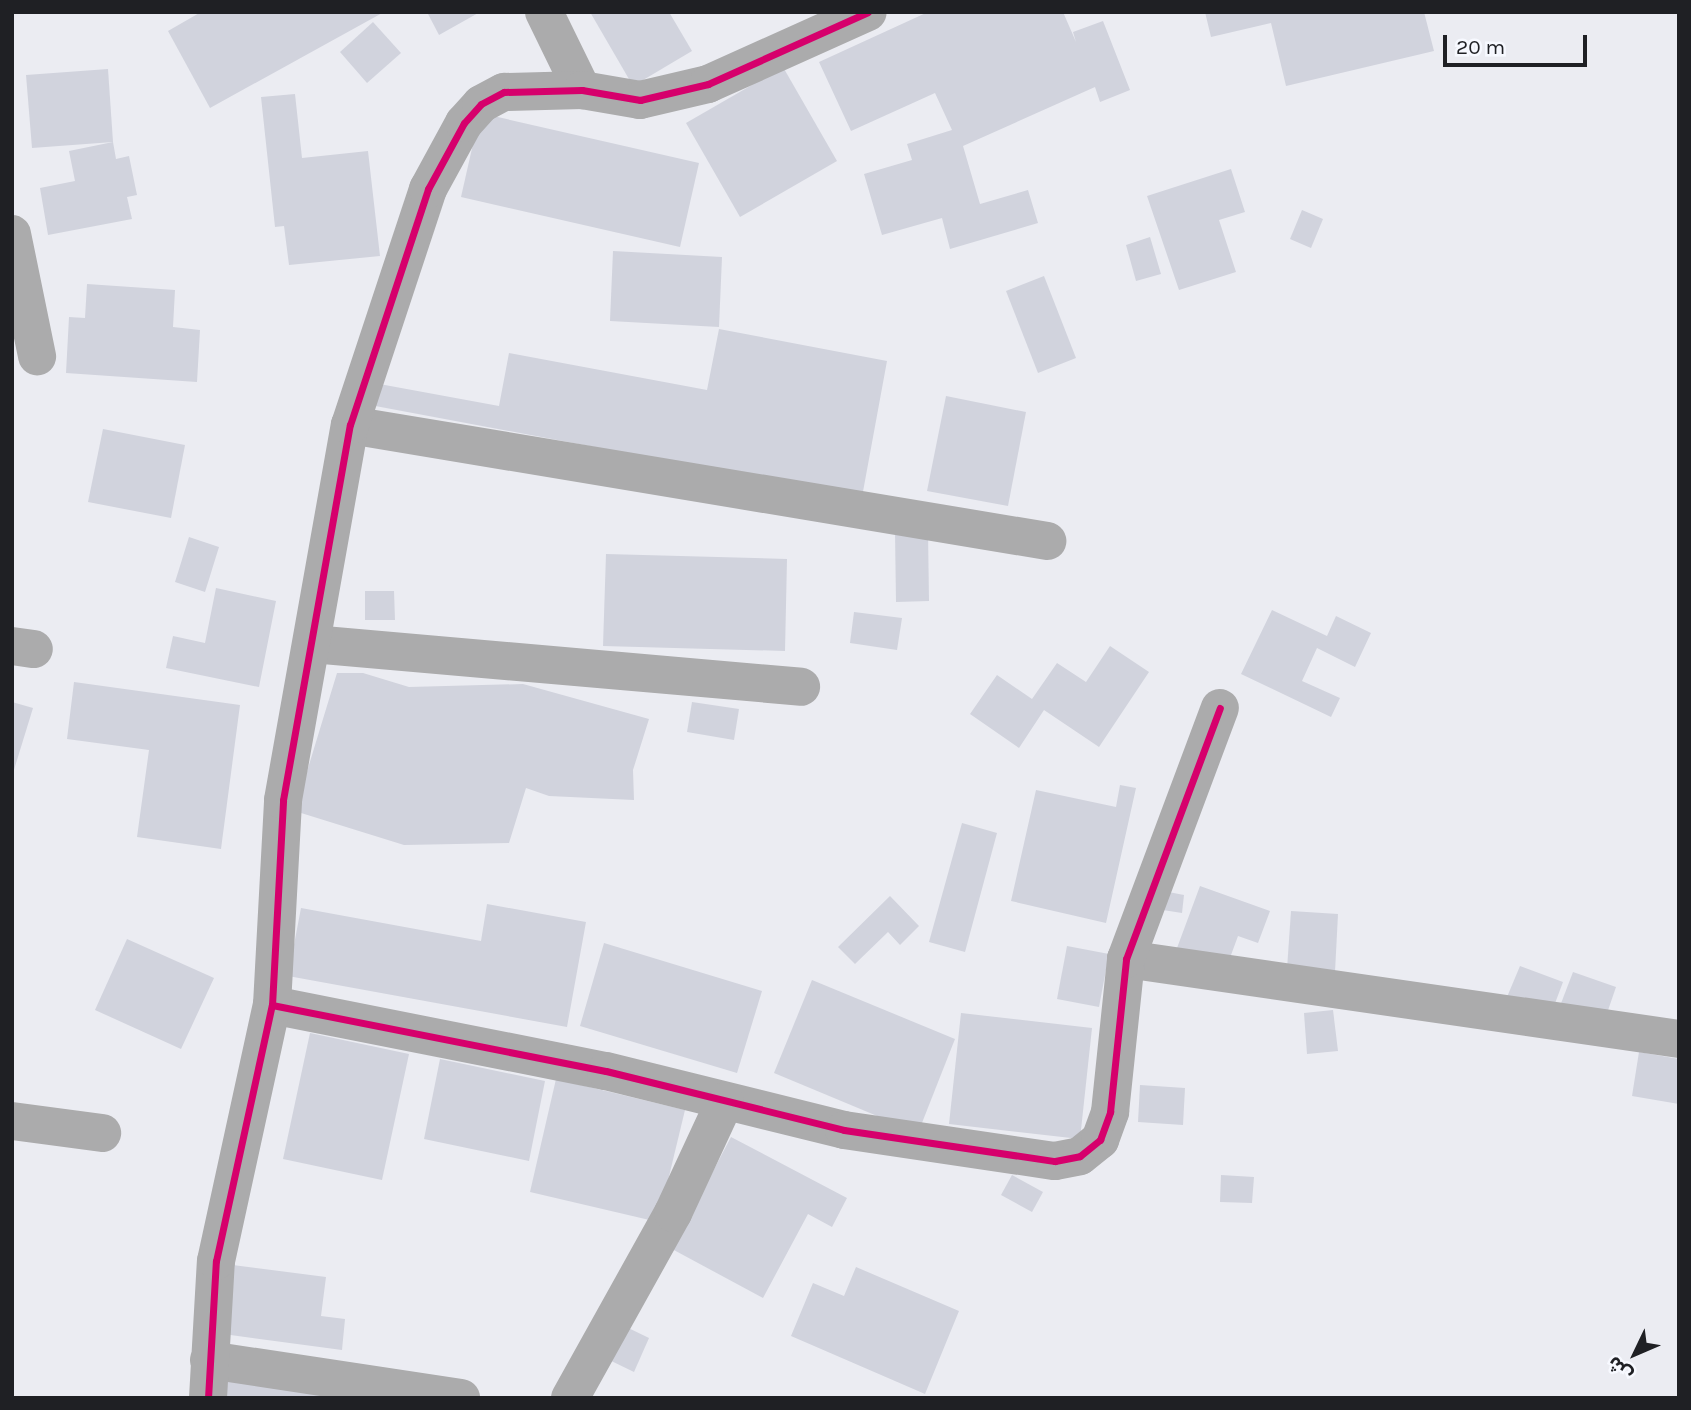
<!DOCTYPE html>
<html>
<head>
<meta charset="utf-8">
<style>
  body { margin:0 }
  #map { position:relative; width:1691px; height:1410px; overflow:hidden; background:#ebecf2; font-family:Karla,"Noto Sans Arabic",sans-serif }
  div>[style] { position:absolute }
  .building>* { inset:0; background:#d1d3dd }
  .minor>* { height:38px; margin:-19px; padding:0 19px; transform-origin:19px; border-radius:19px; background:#ababac }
  .cycleway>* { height:7px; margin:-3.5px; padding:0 3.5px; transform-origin:3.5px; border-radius:3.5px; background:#d6006c }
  span { translate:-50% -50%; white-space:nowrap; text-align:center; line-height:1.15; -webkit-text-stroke:5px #f7f9ff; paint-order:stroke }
  .frame { position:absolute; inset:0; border:14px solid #1f2024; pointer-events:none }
  .north { position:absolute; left:1600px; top:1319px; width:70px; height:70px; -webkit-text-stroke:5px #f7f9ff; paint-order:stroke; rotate:226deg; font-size:19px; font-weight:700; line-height:28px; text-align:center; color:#1f2024 }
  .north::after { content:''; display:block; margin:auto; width:24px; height:32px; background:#1f2024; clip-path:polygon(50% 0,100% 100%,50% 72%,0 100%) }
  .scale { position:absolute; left:1443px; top:35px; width:144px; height:32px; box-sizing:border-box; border:4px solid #1f2024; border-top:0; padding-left:9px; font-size:21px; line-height:24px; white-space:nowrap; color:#1f2024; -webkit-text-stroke:5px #f7f9ff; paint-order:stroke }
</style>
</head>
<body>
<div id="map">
  <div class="building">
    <i style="clip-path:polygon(201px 12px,384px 12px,210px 108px,168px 31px)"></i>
    <i style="clip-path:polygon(427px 12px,480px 12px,439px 35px)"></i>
    <i style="clip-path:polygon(590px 12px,669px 12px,692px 51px,633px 86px)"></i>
    <i style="clip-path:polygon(928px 12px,1063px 12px,1076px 42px,1073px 32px,1103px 21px,1130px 90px,1100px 102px,1095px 87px,963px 146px,980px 204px,1028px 190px,1038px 223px,950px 249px,942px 218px,882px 235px,864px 174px,912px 160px,907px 144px,952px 130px,935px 93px,851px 131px,819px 62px)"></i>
    <i style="clip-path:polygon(1205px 12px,1424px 12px,1434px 51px,1286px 86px,1271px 23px,1211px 37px)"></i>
    <i style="clip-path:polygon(373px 22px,401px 53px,367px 83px,340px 52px)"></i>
    <i style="clip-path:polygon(783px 67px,837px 161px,740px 217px,686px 123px)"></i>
    <i style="clip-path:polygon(108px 69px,113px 142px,32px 148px,26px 75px)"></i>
    <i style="clip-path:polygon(295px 94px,302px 158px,368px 151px,380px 256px,289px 265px,284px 226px,275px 227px,261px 97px)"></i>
    <i style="clip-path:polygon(480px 113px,699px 163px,680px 247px,461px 197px)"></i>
    <i style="clip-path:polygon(113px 142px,116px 159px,129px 156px,137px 195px,127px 197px,132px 219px,48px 235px,40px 188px,75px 181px,69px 151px)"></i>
    <i style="clip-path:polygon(1231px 169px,1245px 212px,1219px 220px,1236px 272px,1179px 290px,1147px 196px)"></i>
    <i style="clip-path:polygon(1302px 210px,1323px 219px,1311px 248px,1290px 239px)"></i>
    <i style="clip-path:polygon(1150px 237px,1161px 274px,1136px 281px,1126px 245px)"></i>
    <i style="clip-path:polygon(613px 251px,722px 257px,719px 327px,610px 321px)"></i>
    <i style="clip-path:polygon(1044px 276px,1076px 358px,1038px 373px,1006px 291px)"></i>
    <i style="clip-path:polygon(87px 284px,175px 290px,173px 327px,200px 330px,197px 382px,66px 373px,69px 317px,85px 318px)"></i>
    <i style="clip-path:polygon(719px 329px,887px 361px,862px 497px,370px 405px,374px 383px,499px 406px,509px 353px,707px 390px)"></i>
    <i style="clip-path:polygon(946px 396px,1026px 412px,1008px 506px,927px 491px)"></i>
    <i style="clip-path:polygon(103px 429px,185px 445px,171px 518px,88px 502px)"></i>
    <i style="clip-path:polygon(928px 531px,929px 601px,896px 602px,895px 532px)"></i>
    <i style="clip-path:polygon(189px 537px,219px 547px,205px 592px,175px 582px)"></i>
    <i style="clip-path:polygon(606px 554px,787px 559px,785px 651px,603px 646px)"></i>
    <i style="clip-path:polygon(216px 588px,276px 601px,259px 687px,166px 668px,173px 636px,205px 643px)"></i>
    <i style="clip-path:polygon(365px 591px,394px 591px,395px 620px,365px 620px)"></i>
    <i style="clip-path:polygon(1272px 610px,1327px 636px,1336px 616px,1371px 633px,1355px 667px,1317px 648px,1302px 681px,1340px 698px,1331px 717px,1241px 674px)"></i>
    <i style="clip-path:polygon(854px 612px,902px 618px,897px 650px,850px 643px)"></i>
    <i style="clip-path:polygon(1110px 646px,1149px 672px,1099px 747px,1044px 710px,1019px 748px,970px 714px,997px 675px,1032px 699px,1057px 663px,1086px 682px)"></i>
    <i style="clip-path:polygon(337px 673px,363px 673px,409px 687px,523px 684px,649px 719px,633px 770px,634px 800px,549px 796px,526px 788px,509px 843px,404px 845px,285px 808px,305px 778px)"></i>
    <i style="clip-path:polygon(74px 682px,240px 705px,221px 849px,137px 837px,149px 750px,67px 739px)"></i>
    <i style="clip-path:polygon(12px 702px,33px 708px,13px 773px,12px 773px)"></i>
    <i style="clip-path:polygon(692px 702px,739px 709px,734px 740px,687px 732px)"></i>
    <i style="clip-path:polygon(1120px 785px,1136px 788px,1106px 923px,1011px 901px,1036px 790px,1116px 807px)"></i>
    <i style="clip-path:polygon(962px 823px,997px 833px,965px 952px,929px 942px)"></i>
    <i style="clip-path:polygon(1200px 886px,1270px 911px,1258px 943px,1238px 936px,1227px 966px,1177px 948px)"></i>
    <i style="clip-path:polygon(1153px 889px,1184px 895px,1182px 913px,1150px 908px)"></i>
    <i style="clip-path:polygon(890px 896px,919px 926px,900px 945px,888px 932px,855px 964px,838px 947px)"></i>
    <i style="clip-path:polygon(487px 904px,586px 922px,567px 1027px,288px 976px,301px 908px,481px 941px)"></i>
    <i style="clip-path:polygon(1291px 911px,1338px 914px,1335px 972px,1287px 969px)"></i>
    <i style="clip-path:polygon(127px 939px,214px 978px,181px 1049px,95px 1010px)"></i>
    <i style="clip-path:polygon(604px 943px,762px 991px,737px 1073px,580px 1026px)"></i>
    <i style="clip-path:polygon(1067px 946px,1109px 954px,1099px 1007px,1057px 999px)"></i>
    <i style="clip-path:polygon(1520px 966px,1563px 982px,1551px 1014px,1507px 997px)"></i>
    <i style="clip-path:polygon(1573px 972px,1616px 987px,1604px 1022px,1560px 1006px)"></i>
    <i style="clip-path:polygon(812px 980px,955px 1039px,918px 1133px,774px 1073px)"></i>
    <i style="clip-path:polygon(1333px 1010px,1338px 1051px,1307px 1054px,1304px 1013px)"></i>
    <i style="clip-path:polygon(961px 1013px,1092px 1028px,1080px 1139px,949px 1124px)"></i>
    <i style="clip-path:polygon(310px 1033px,409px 1054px,382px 1180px,283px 1159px)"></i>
    <i style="clip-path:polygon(1639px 1052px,1679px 1059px,1679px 1104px,1632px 1096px)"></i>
    <i style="clip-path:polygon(440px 1059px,545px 1081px,529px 1161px,424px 1139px)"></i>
    <i style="clip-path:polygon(556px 1079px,685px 1110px,658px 1222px,530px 1192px)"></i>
    <i style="clip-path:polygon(1140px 1085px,1185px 1088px,1183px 1125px,1138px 1122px)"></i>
    <i style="clip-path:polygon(731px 1137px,847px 1198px,832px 1227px,808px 1214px,763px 1298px,672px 1249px)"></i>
    <i style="clip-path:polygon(1012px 1175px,1043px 1192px,1032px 1212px,1001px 1195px)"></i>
    <i style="clip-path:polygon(1221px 1175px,1254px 1177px,1252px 1203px,1220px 1202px)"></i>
    <i style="clip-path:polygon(225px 1264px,326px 1277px,321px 1316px,345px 1319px,342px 1350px,216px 1333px)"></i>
    <i style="clip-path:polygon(856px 1267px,959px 1311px,925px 1394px,791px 1336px,813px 1283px,844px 1296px)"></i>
    <i style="clip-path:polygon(616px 1322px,649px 1338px,634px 1372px,601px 1356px)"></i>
    <i style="clip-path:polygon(222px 1379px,360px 1398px,220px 1398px)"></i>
  </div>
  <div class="minor">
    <i style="left:544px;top:12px;width:87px;rotate:64deg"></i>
    <i style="left:12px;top:234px;width:125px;rotate:78.4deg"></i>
    <i style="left:350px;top:425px;width:707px;rotate:9.45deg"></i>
    <i style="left:312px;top:644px;width:491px;rotate:5deg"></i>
    <i style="left:12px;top:646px;width:22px;rotate:8deg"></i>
    <i style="left:1126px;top:959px;width:559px;rotate:8.23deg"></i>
    <i style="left:272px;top:1005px;width:340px;rotate:11.2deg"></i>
    <i style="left:606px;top:1071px;width:245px;rotate:13.9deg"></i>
    <i style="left:844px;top:1130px;width:213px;rotate:8.4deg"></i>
    <i style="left:1055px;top:1161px;width:25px;rotate:-11deg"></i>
    <i style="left:1080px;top:1156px;width:26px;rotate:-39deg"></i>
    <i style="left:1100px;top:1140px;width:30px;rotate:-70deg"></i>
    <i style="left:1110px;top:1112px;width:154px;rotate:-84deg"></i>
    <i style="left:1126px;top:959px;width:268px;rotate:-69.5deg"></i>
    <i style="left:12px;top:1121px;width:91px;rotate:7.6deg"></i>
    <i style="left:209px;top:1360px;width:255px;rotate:8.6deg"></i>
    <i style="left:208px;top:1398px;width:137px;rotate:-86.7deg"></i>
    <i style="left:216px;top:1261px;width:262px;rotate:-77.7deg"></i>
    <i style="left:272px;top:1005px;width:205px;rotate:-86.9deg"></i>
    <i style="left:283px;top:800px;width:381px;rotate:-79.9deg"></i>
    <i style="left:350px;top:425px;width:249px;rotate:-71.7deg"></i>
    <i style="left:428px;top:189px;width:75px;rotate:-61.4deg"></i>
    <i style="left:464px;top:123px;width:25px;rotate:-48deg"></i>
    <i style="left:481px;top:104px;width:26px;rotate:-28deg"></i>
    <i style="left:504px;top:92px;width:78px;rotate:-1.5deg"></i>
    <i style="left:582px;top:90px;width:59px;rotate:9.8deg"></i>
    <i style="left:640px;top:100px;width:70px;rotate:-13.2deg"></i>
    <i style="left:708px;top:84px;width:175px;rotate:-24.2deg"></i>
    <i style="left:570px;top:1398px;width:212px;rotate:-60.9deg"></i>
    <i style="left:673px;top:1213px;width:123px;rotate:-65.1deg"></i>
  </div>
  <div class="cycleway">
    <i style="left:272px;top:1005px;width:340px;rotate:11.2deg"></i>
    <i style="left:606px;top:1071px;width:245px;rotate:13.9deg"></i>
    <i style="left:844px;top:1130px;width:213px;rotate:8.4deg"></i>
    <i style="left:1055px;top:1161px;width:25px;rotate:-11deg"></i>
    <i style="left:1080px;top:1156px;width:26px;rotate:-39deg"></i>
    <i style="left:1100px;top:1140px;width:30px;rotate:-70deg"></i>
    <i style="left:1110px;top:1112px;width:154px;rotate:-84deg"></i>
    <i style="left:1126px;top:959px;width:268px;rotate:-69.5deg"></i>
    <i style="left:208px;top:1398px;width:137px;rotate:-86.7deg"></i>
    <i style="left:216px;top:1261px;width:262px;rotate:-77.7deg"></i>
    <i style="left:272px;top:1005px;width:205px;rotate:-86.9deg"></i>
    <i style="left:283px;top:800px;width:381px;rotate:-79.9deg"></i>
    <i style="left:350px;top:425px;width:249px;rotate:-71.7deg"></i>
    <i style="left:428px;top:189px;width:75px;rotate:-61.4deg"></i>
    <i style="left:464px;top:123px;width:25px;rotate:-48deg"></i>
    <i style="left:481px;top:104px;width:26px;rotate:-28deg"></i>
    <i style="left:504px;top:92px;width:78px;rotate:-1.5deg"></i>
    <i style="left:582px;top:90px;width:59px;rotate:9.8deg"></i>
    <i style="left:640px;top:100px;width:70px;rotate:-13.2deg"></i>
    <i style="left:708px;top:84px;width:175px;rotate:-24.2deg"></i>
  </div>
  <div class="frame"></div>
  <div class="north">ش</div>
  <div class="scale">20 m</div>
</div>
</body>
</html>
